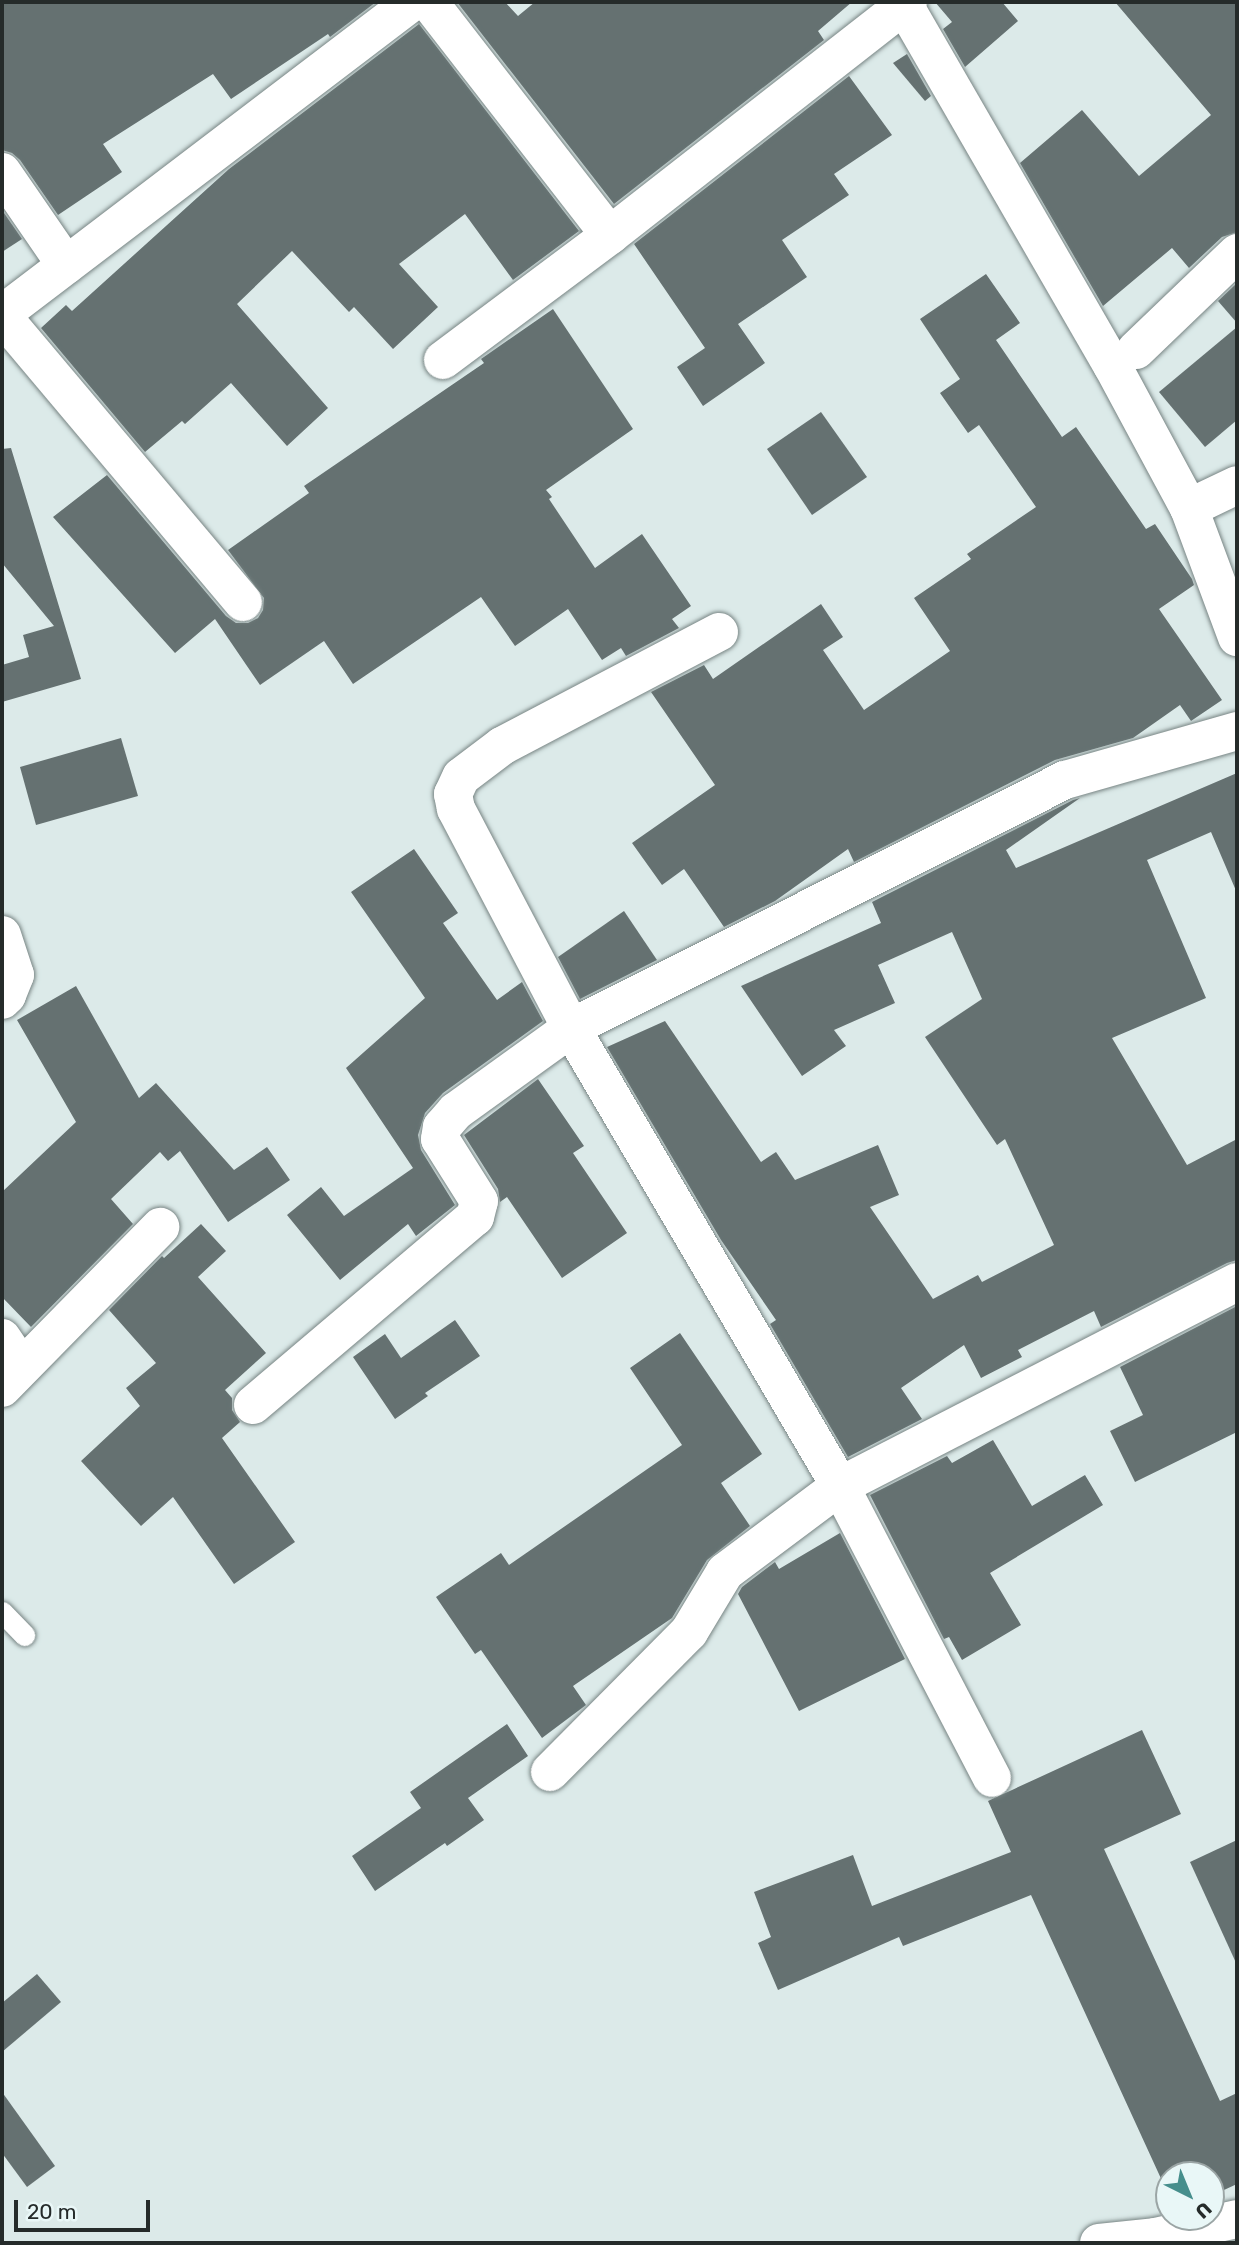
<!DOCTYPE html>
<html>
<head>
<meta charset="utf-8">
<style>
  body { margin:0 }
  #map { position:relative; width:1239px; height:2245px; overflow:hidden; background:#dceae9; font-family:Rubik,sans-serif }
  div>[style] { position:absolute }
  .building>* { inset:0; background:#657171 }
  .roads { filter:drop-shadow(0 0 2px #778483) drop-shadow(0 0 2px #778483) }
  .lane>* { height:21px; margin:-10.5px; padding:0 10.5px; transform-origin:10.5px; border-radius:10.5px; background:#fff }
  .street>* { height:38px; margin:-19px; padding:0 19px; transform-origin:19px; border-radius:19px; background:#fff }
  span { translate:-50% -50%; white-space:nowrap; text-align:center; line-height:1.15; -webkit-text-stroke:7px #e9f7f7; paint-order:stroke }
  .frame { position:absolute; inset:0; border:4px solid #252b2a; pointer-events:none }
  .north { position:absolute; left:1155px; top:2161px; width:70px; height:70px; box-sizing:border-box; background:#e9f7f7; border:2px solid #9ba5a5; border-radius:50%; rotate:137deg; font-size:19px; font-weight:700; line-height:28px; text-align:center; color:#252b2a }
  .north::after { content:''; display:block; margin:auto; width:24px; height:32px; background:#468e8c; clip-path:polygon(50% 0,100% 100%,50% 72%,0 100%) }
  .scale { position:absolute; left:14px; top:2200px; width:136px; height:32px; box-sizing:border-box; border:4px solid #252b2a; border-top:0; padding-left:9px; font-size:21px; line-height:24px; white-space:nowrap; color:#252b2a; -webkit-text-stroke:5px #e9f7f7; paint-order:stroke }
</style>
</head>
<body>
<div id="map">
  <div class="building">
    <i style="clip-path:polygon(2px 2px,376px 2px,330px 37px,328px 34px,231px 99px,213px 74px,103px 144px,122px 172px,58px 215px,20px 160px,12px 153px,2px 150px)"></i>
    <i style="clip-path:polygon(457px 2px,505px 2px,518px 16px,535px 2px,852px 2px,818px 31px,824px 40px,614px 204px)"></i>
    <i style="clip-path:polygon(935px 2px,1002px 2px,1018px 21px,965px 67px,943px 29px,952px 22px)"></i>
    <i style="clip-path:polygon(1115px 2px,1237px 2px,1237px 232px,1222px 237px,1189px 268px,1172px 248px,1103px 306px,1020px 163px,1082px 110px,1139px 176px,1211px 115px)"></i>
    <i style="clip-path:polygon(419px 24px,579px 231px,513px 280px,465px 214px,399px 264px,438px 307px,393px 349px,354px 307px,349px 312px,292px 251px,237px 304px,328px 408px,287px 446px,231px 383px,185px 424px,182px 421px,145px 452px,41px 328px,66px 305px,72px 311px,229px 169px)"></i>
    <i style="clip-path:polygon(907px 54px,931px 96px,925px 101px,893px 63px)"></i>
    <i style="clip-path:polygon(849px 76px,892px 135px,834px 174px,849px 195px,782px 240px,807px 277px,738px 324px,765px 363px,703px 406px,677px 367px,705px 348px,634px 244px)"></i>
    <i style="clip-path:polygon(2px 210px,22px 239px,2px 252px)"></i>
    <i style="clip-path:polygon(986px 274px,1020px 323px,996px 340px,1062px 437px,1076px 427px,1146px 529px,1155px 524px,1192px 579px,1194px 585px,1159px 609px,1222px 700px,1191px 721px,1180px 705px,1133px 738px,1055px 760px,854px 862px,848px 849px,775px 901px,724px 927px,684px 869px,662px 885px,632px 843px,715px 785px,651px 692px,704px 665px,713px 679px,821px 604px,843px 637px,823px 650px,864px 710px,950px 651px,914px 598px,971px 559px,967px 554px,1036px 507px,979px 425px,968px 433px,940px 393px,960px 379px,920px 319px)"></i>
    <i style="clip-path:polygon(1237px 283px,1237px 323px,1218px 301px)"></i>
    <i style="clip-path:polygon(553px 309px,633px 429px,546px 490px,552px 497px,549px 499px,595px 568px,642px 534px,691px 606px,672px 619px,679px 628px,626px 656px,621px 648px,602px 660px,568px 609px,515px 646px,481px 597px,353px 684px,324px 641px,260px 685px,215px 619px,175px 653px,53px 517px,107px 475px,226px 616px,236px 623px,248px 623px,258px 618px,263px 610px,264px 598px,228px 550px,309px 493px,304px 486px,484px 363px,481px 359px)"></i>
    <i style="clip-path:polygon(1237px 327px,1237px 420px,1205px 447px,1159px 392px)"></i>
    <i style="clip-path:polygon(821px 412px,867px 477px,812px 515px,767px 449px)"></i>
    <i style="clip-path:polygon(11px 448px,81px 679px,2px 702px,2px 665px,29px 657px,23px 635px,54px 626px,2px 563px,2px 449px)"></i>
    <i style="clip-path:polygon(121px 738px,138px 796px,36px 825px,20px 767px)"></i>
    <i style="clip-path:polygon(1237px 773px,1237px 893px,1211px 832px,1147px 860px,1206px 998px,1112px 1038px,1187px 1165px,1237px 1139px,1237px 1260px,1227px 1263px,1101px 1327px,1094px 1311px,1018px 1350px,1022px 1357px,981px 1378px,964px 1345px,901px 1388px,922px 1419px,848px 1457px,770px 1324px,776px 1320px,721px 1240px,607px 1047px,665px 1021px,761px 1162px,776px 1152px,795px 1180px,878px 1145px,899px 1195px,870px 1207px,933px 1299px,978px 1275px,982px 1282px,1054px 1245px,1005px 1139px,997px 1145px,925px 1037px,982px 999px,952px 932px,878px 965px,895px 1003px,834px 1030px,846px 1046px,802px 1076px,741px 986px,881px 923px,872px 902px,1073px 800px,1080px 798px,1006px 850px,1016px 868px)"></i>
    <i style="clip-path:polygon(414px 849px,458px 913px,443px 923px,497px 1000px,522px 982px,543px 1021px,443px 1093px,425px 1113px,418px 1135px,421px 1150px,455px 1205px,416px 1236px,408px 1224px,340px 1280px,287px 1215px,321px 1187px,344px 1216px,413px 1168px,346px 1068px,425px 998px,351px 892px)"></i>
    <i style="clip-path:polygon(624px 911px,657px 960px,580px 999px,558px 957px)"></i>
    <i style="clip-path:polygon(76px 986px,139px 1098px,156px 1083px,234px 1170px,267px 1147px,290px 1180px,228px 1222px,180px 1151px,168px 1161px,160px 1152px,111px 1199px,133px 1224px,31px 1327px,2px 1297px,2px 1192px,76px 1122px,17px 1020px)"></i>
    <i style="clip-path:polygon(538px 1079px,584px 1146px,573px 1153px,627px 1233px,562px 1278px,507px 1197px,500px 1202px,498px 1189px,464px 1135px)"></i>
    <i style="clip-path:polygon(201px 1224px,226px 1251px,198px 1277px,266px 1353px,225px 1390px,232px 1398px,232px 1410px,240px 1422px,222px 1438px,295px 1542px,234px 1584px,173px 1497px,141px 1526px,81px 1461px,140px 1406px,126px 1388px,156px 1363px,109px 1310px,162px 1256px,164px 1258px)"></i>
    <i style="clip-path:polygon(1237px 1306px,1237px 1432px,1135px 1482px,1110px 1431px,1143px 1415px,1120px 1367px)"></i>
    <i style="clip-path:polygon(455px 1320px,480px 1356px,425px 1393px,428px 1396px,395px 1419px,353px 1357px,385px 1334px,401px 1358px)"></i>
    <i style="clip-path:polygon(680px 1333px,762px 1454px,721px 1483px,750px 1526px,707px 1560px,672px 1618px,573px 1686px,586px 1705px,542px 1738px,481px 1650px,475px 1654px,436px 1597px,501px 1553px,509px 1565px,682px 1445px,630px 1368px)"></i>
    <i style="clip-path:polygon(993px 1440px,1032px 1506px,1085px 1475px,1103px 1505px,990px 1573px,1021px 1625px,962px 1660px,949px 1637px,944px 1639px,870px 1495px,947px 1456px,952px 1463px)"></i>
    <i style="clip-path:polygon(840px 1533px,905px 1659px,799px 1711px,738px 1594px,742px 1587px,775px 1562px,779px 1569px)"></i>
    <i style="clip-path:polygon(507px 1724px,528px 1756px,468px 1798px,484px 1820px,447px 1846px,445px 1843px,375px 1891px,352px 1856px,421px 1808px,410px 1792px)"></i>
    <i style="clip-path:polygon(1142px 1730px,1181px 1814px,1104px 1849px,1220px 2101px,1237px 2093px,1237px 2184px,1211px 2196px,1211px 2175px,1169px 2175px,1169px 2196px,1031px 1895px,903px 1946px,899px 1937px,778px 1990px,758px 1943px,771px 1937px,754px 1892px,853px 1855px,872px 1906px,1011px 1852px,988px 1801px)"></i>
    <i style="clip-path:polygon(1237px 1840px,1237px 1965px,1190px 1862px)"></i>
    <i style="clip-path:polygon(37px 1974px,61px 2002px,2px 2052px,2px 2003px)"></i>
    <i style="clip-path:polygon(2px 2092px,55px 2166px,27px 2187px,2px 2153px)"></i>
  </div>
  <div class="roads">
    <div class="lane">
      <i style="left:2px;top:1612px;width:32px;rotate:46deg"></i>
    </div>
    <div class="street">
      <i style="left:429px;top:2px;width:295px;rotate:52.2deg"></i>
      <i style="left:904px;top:5px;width:416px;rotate:60deg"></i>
      <i style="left:1112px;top:365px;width:162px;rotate:61.7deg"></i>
      <i style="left:1189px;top:508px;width:53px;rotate:-25.6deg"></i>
      <i style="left:2px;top:172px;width:113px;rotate:55.5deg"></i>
      <i style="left:2px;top:314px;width:515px;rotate:-37.27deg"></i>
      <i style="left:2px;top:316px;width:374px;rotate:49.9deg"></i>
      <i style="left:1136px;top:350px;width:140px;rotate:-43.8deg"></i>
      <i style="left:443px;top:360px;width:209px;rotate:-36.8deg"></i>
      <i style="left:610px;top:235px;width:378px;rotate:-38deg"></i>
      <i style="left:1189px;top:508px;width:138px;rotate:69.6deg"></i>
      <i style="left:719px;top:632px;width:245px;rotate:152.3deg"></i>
      <i style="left:502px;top:746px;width:51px;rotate:142.9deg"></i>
      <i style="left:461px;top:777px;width:19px;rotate:115deg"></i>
      <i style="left:453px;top:794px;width:15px;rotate:79deg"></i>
      <i style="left:456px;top:809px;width:247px;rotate:62.3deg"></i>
      <i style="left:571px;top:1028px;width:531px;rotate:59.57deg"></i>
      <i style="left:840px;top:1486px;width:329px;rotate:62.5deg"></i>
      <i style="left:2px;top:935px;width:42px;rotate:72deg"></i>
      <i style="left:15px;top:975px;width:22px;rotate:112deg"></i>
      <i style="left:7px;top:995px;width:7px;rotate:135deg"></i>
      <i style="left:2px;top:1338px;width:34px;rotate:56deg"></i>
      <i style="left:2px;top:1388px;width:226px;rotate:-45.5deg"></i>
      <i style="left:253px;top:1405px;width:291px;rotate:-40.3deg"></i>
      <i style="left:475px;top:1217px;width:16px;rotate:-76deg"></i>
      <i style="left:479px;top:1201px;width:73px;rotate:-122.2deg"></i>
      <i style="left:440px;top:1139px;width:12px;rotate:-81deg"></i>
      <i style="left:442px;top:1127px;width:21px;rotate:-49deg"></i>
      <i style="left:456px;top:1111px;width:142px;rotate:-35.8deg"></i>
      <i style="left:571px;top:1028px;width:553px;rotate:-26.66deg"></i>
      <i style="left:1065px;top:780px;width:179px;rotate:-15.9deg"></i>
      <i style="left:550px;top:1772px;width:197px;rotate:-45.2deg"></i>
      <i style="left:689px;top:1632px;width:70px;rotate:-59deg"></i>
      <i style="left:725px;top:1572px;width:144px;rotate:-36.8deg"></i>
      <i style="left:840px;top:1486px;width:446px;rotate:-27.2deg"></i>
      <i style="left:1099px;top:2243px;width:56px;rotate:-6.1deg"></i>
      <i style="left:1155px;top:2237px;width:84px;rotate:-12.4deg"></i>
    </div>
  </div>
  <div class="frame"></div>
  <div class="north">U</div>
  <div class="scale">20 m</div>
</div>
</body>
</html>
